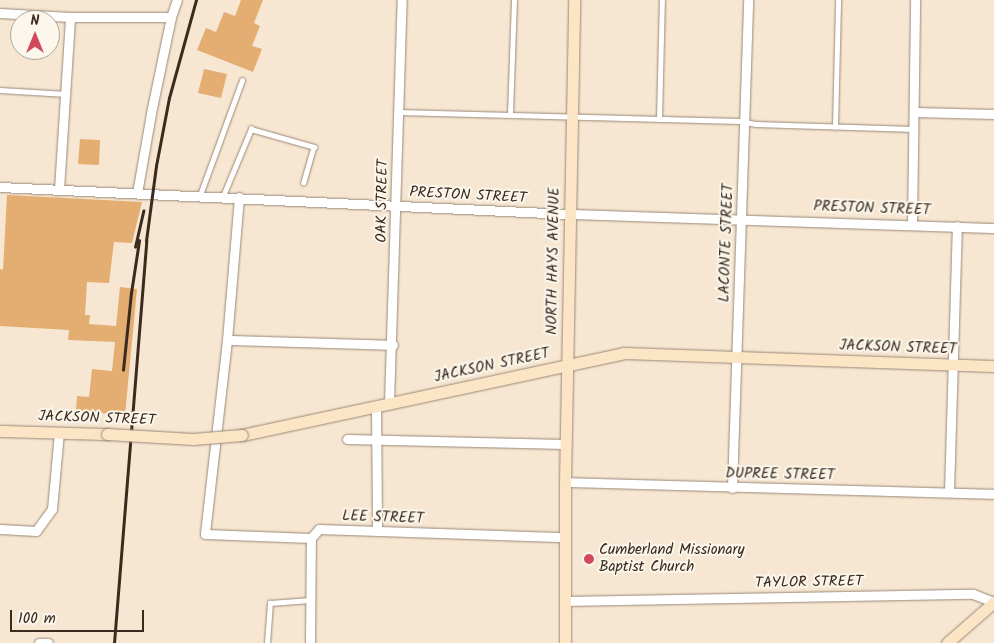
<!DOCTYPE html>
<html>
<head>
<meta charset="utf-8">
<style>
  body { margin:0 }
  #map { position:relative; width:994px; height:643px; overflow:hidden; background:#f7e7d2; font-family:Kalam,sans-serif }
  div>[style] { position:absolute }
  .building>* { inset:0; background:#e4ae72 }
  .roads { filter:drop-shadow(0 0 1px #998878) drop-shadow(0 0 1px #998878) }
  .lane>* { height:4.5px; margin:-2.25px; padding:0 2.25px; transform-origin:2.25px; border-radius:2.25px; background:#fff }
  .street>* { height:9px; margin:-4.5px; padding:0 4.5px; transform-origin:4.5px; border-radius:4.5px; background:#fff }
  .secondary>* { height:11px; margin:-5.5px; padding:0 5.5px; transform-origin:5.5px; border-radius:5.5px; background:#fce5c4 }
  .rail>* { height:2.5px; margin:-1.25px; padding:0 1.25px; transform-origin:1.25px; border-radius:1.25px; background:#3b2a1e }
  .bridges { filter:drop-shadow(0 0 1px #998878) drop-shadow(0 0 1px #998878) }
  .secondary-bridge>* { height:11px; margin:-5.5px; padding:0 5.5px; transform-origin:5.5px; border-radius:5.5px; background:#fce5c4 }
  .dots>* { width:14px; height:14px; translate:-50% -50%; box-sizing:border-box; border:2px solid #fbf7ec; border-radius:50% }
  span { translate:-50% -50%; white-space:nowrap; text-align:center; line-height:1.15; -webkit-text-stroke:4px #fbf7ec; paint-order:stroke }
  .street-label { font-size:15px; color:#3b2a1e }
  .poi-label { font-size:15px; color:#3b2a1e }
  .left { translate:0 -50%; text-align:left }
  .north { position:absolute; left:10px; top:10px; width:50px; height:50px; box-sizing:border-box; background:#fbf7ec; border:1px solid #aea59a; border-radius:50%; rotate:0deg; font-size:14px; font-weight:700; line-height:20px; text-align:center; color:#3b2a1e }
  .north::after { content:''; display:block; margin:auto; width:18px; height:22px; background:#d1495b; clip-path:polygon(50% 0,100% 100%,50% 72%,0 100%) }
  .scale { position:absolute; left:10px; top:610px; width:134px; height:22px; box-sizing:border-box; border:2px solid #3b2a1e; border-top:0; padding-left:6px; font-size:15px; line-height:18px; white-space:nowrap; color:#3b2a1e; -webkit-text-stroke:4px #fbf7ec; paint-order:stroke }
</style>
</head>
<body>
<div id="map">
  <div class="building">
    <i style="clip-path:polygon(241px 0,263px 0,254px 23px,260px 26px,252px 46px,262px 49px,253px 72px,197px 50px,206px 28px,216px 32px,224px 12px,235px 16px)"></i>
    <i style="clip-path:polygon(204px 69px,227px 74px,221px 98px,198px 93px)"></i>
    <i style="clip-path:polygon(80px 139px,100px 140px,99px 165px,78px 164px)"></i>
    <i style="clip-path:polygon(7px 195px,142px 202px,132px 243px,114px 242px,109px 283px,87px 282px,85px 315px,90px 315px,89px 324px,116px 326px,120px 287px,137px 289px,125px 415px,76px 411px,77px 396px,89px 397px,92px 369px,112px 371px,115px 342px,68px 340px,69px 330px,0 326px,0 269px,3px 270px)"></i>
  </div>
  <div class="roads">
    <div class="lane">
      <i style="left:0;top:90px;width:66px;rotate:3.5deg"></i>
      <i style="left:398px;top:112px;width:341px;rotate:1.5deg"></i>
      <i style="left:739px;top:121px;width:17px;rotate:10deg"></i>
      <i style="left:756px;top:124px;width:158px;rotate:1.8deg"></i>
      <i style="left:510px;top:114px;width:114px;rotate:-88deg"></i>
      <i style="left:659px;top:119px;width:119px;rotate:-88.6deg"></i>
      <i style="left:835px;top:127px;width:127px;rotate:-88.6deg"></i>
      <i style="left:200px;top:195px;width:122px;rotate:-69.9deg"></i>
      <i style="left:223px;top:196px;width:73px;rotate:-67.3deg"></i>
      <i style="left:251px;top:129px;width:66px;rotate:15.9deg"></i>
      <i style="left:314px;top:147px;width:37px;rotate:106deg"></i>
      <i style="left:267px;top:643px;width:40px;rotate:-85.7deg"></i>
      <i style="left:270px;top:603px;width:40px;rotate:-4.3deg"></i>
    </div>
    <div class="street">
      <i style="left:0;top:13px;width:70px;rotate:3.3deg"></i>
      <i style="left:70px;top:17px;width:101px"></i>
      <i style="left:914px;top:112px;width:80px;rotate:1.4deg"></i>
      <i style="left:0;top:187px;width:570px;rotate:2.72deg"></i>
      <i style="left:569px;top:214px;width:425px;rotate:1.9deg"></i>
      <i style="left:59px;top:189px;width:172px;rotate:-86.3deg"></i>
      <i style="left:137px;top:193px;width:86px;rotate:-80deg"></i>
      <i style="left:152px;top:108px;width:93px;rotate:-78.2deg"></i>
      <i style="left:171px;top:17px;width:18px;rotate:-71deg"></i>
      <i style="left:239px;top:197px;width:144px;rotate:94.8deg"></i>
      <i style="left:227px;top:340px;width:195px;rotate:96.5deg"></i>
      <i style="left:205px;top:534px;width:106px;rotate:2.2deg"></i>
      <i style="left:311px;top:538px;width:12px;rotate:-48deg"></i>
      <i style="left:319px;top:529px;width:246px;rotate:1.9deg"></i>
      <i style="left:912px;top:224px;width:224px;rotate:-89.2deg"></i>
      <i style="left:227px;top:340px;width:166px;rotate:1.7deg"></i>
      <i style="left:389px;top:403px;width:403px;rotate:-88.2deg"></i>
      <i style="left:376px;top:406px;width:125px;rotate:89.5deg"></i>
      <i style="left:347px;top:439px;width:218px;rotate:1.3deg"></i>
      <i style="left:565px;top:482px;width:429px;rotate:1.6deg"></i>
      <i style="left:732px;top:488px;width:488px;rotate:-88.1deg"></i>
      <i style="left:949px;top:492px;width:266px;rotate:-88.3deg"></i>
      <i style="left:0;top:529px;width:36px;rotate:3deg"></i>
      <i style="left:36px;top:531px;width:27px;rotate:-54deg"></i>
      <i style="left:52px;top:509px;width:77px;rotate:-84.8deg"></i>
      <i style="left:564px;top:601px;width:409px;rotate:-1deg"></i>
      <i style="left:973px;top:594px;width:22px;rotate:21deg"></i>
      <i style="left:39px;top:643px;width:9px"></i>
      <i style="left:310px;top:643px;width:105px;rotate:-89.5deg"></i>
    </div>
    <div class="secondary">
      <i style="left:0;top:431px;width:107px;rotate:1.6deg"></i>
      <i style="left:242px;top:435px;width:390px;rotate:-12.1deg"></i>
      <i style="left:623px;top:353px;width:371px;rotate:2deg"></i>
      <i style="left:565px;top:643px;width:161px;rotate:-90deg"></i>
      <i style="left:565px;top:482px;width:482px;rotate:-88.9deg"></i>
      <i style="left:947px;top:643px;width:62px;rotate:-41.1deg"></i>
    </div>
  </div>
  <div class="rail">
    <i style="left:135px;top:247px;width:37px;rotate:-77deg"></i>
    <i style="left:123px;top:370px;width:77px;rotate:-84.1deg"></i>
    <i style="left:131px;top:293px;width:53px;rotate:-81.3deg"></i>
    <i style="left:114px;top:643px;width:403px;rotate:-85.4deg"></i>
    <i style="left:146px;top:241px;width:76px;rotate:-82.4deg"></i>
    <i style="left:156px;top:166px;width:69px;rotate:-79.2deg"></i>
    <i style="left:169px;top:98px;width:102px;rotate:-74.6deg"></i>
  </div>
  <div class="bridges">
    <div class="secondary-bridge">
      <i style="left:107px;top:434px;width:86px;rotate:3.3deg"></i>
      <i style="left:193px;top:439px;width:49px;rotate:-4.7deg"></i>
    </div>
  </div>
  <div class="dots">
    <i style="left:589px;top:559px;background:#d1495b"></i>
  </div>
  <div class="street-label">
    <span style="left:468px;top:196px;rotate:3deg">PRESTON STREET</span>
    <span style="left:383px;top:201px;rotate:-89deg">OAK STREET</span>
    <span style="left:872px;top:209px;rotate:2deg">PRESTON STREET</span>
    <span style="left:727px;top:243px;rotate:-88deg">LACONTE STREET</span>
    <span style="left:554px;top:261px;rotate:-89deg">NORTH HAYS AVENUE</span>
    <span style="left:898px;top:348px;rotate:2deg">JACKSON STREET</span>
    <span style="left:492px;top:366px;rotate:-12deg">JACKSON STREET</span>
    <span style="left:97px;top:419px;rotate:2deg">JACKSON STREET</span>
    <span style="left:780px;top:475px;rotate:1deg">DUPREE STREET</span>
    <span style="left:383px;top:518px;rotate:2deg">LEE STREET</span>
    <span style="left:809px;top:583px;rotate:-1deg">TAYLOR STREET</span>
  </div>
  <div class="poi-label">
    <span class="left" style="left:599px;top:559px">Cumberland Missionary<br>Baptist Church</span>
  </div>
  <div class="north">N</div>
  <div class="scale">100 m</div>
</div>
</body>
</html>
